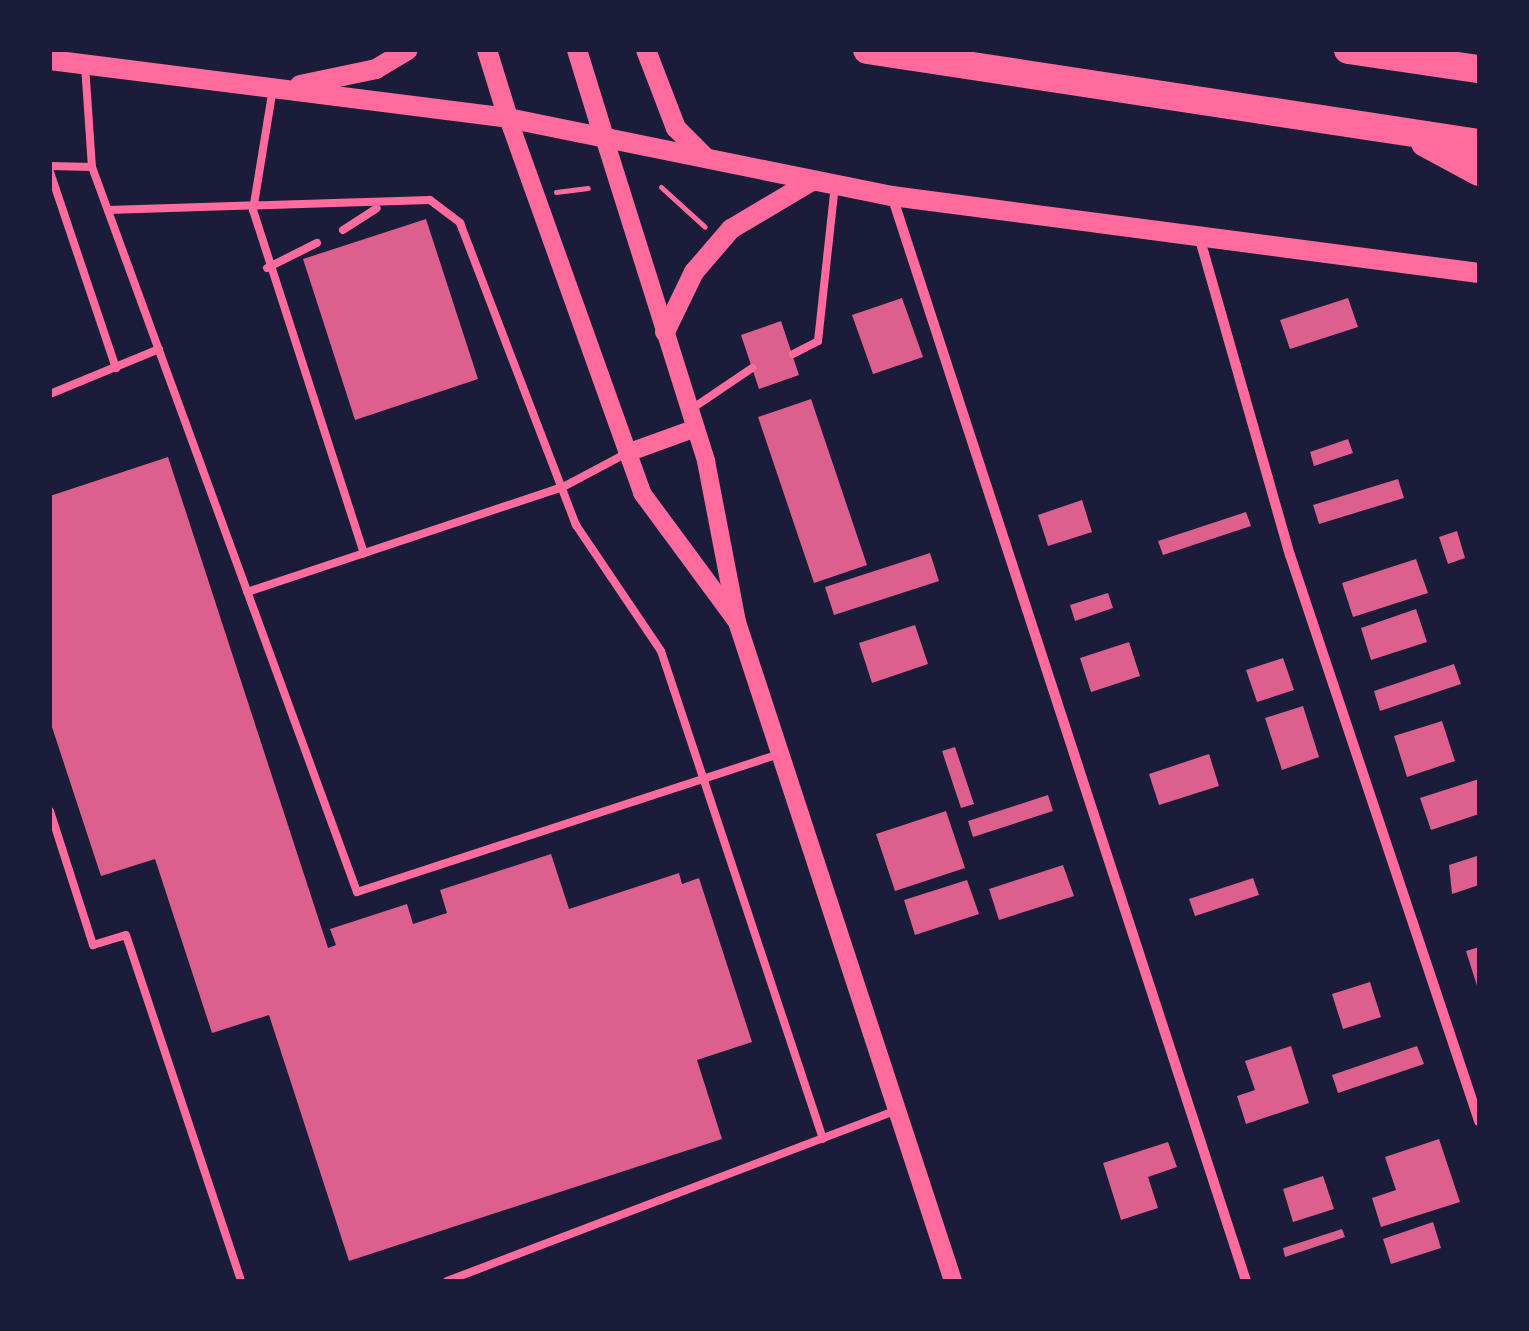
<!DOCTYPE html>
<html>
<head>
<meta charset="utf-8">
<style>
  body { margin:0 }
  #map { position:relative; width:1529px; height:1331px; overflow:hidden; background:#1b1b3a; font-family:"Asap Condensed",sans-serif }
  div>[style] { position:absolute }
  .building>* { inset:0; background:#dd5f8e }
  .path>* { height:5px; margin:-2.5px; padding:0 2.5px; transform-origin:2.5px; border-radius:2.5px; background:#ff6b9d }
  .service>* { height:8px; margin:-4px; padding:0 4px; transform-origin:4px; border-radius:4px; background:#ff6b9d }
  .minor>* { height:10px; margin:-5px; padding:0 5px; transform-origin:5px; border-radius:5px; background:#ff6b9d }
  .tertiary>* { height:18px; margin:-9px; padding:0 9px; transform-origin:9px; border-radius:9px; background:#ff6b9d }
  .secondary>* { height:20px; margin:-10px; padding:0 10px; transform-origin:10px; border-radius:10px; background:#ff6b9d }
  .motorway>* { height:28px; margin:-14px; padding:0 14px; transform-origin:14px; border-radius:14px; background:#ff6b9d }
  span { translate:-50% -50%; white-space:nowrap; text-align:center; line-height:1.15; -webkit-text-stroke:10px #1b1b3a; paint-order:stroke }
  .frame { position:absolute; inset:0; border:52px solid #1b1b3a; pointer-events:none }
</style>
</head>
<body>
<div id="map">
  <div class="building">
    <i style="clip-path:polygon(426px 219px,478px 379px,355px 420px,303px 259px)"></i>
    <i style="clip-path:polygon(902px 298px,923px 357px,873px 374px,852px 315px)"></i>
    <i style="clip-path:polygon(1348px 298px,1358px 327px,1290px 349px,1280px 320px)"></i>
    <i style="clip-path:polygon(781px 321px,799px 375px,759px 389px,741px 335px)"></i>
    <i style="clip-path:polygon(811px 399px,867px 565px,814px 583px,758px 417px)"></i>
    <i style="clip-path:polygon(1348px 439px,1353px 453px,1314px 466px,1310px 452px)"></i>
    <i style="clip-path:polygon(168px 457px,328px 948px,336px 945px,330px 929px,407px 904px,413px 924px,447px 913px,440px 890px,551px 854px,569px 909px,679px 873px,682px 884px,699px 878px,752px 1042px,697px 1060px,722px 1139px,349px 1261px,269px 1015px,212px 1033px,155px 859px,101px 876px,50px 721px,50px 496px)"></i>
    <i style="clip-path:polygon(1398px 479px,1404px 498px,1319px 524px,1313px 505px)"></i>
    <i style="clip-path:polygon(1082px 500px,1092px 532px,1048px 546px,1038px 515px)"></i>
    <i style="clip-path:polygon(1246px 512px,1251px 526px,1163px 555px,1158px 541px)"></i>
    <i style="clip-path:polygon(1457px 531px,1465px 558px,1448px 564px,1439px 537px)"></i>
    <i style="clip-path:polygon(930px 553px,939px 581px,834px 615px,825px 587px)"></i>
    <i style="clip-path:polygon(1416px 559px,1428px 593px,1353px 617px,1342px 583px)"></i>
    <i style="clip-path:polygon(1108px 593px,1113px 608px,1075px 621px,1070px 605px)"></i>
    <i style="clip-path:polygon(1416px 609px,1427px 642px,1371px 660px,1361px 628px)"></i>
    <i style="clip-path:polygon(915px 625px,928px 664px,872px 683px,859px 643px)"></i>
    <i style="clip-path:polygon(1129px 642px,1140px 676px,1091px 692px,1080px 658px)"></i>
    <i style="clip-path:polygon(1283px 658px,1294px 690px,1257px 702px,1246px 670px)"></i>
    <i style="clip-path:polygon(1454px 664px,1461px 684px,1380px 711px,1374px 691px)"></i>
    <i style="clip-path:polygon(1303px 706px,1319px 757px,1282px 770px,1265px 718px)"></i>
    <i style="clip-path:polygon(1442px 721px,1455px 761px,1407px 777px,1394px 736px)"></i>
    <i style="clip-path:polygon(955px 747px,974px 804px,961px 808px,942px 751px)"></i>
    <i style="clip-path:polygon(1209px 754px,1219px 786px,1159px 805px,1149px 774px)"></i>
    <i style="clip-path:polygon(1479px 779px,1479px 814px,1431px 830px,1420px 798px)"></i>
    <i style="clip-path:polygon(1048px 795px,1053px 811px,973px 837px,968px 821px)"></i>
    <i style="clip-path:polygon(946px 811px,965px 868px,895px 891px,876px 834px)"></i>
    <i style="clip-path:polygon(1477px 856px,1479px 885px,1452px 894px,1449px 865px)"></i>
    <i style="clip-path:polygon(1063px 865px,1074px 896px,999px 920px,989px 889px)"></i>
    <i style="clip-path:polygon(1253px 878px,1259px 895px,1195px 916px,1189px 899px)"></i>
    <i style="clip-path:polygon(967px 880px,979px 914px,915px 935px,904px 900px)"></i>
    <i style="clip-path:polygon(1479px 947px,1479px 989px,1478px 989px,1466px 951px)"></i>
    <i style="clip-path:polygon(1370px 982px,1381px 1017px,1343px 1029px,1332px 994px)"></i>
    <i style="clip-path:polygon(1291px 1046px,1309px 1103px,1246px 1124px,1237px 1096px,1255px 1090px,1245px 1061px)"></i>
    <i style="clip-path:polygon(1417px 1046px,1424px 1064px,1338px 1093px,1332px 1075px)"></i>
    <i style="clip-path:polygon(1439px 1139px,1460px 1202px,1381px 1227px,1372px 1198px,1396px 1190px,1385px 1157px)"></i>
    <i style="clip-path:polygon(1168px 1142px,1177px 1167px,1148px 1177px,1158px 1208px,1121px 1220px,1103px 1163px)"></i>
    <i style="clip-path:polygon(1323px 1176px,1334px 1209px,1293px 1222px,1283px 1189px)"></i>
    <i style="clip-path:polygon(1433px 1222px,1441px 1248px,1391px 1264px,1383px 1239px)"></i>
    <i style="clip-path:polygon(1342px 1229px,1345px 1237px,1285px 1257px,1283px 1248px)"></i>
  </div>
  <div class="path">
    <i style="left:661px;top:187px;width:59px;rotate:42.3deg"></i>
    <i style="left:556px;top:192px;width:32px;rotate:-7deg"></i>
  </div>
  <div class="service">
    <i style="left:85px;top:65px;width:102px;rotate:86.1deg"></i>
    <i style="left:92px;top:167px;width:772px;rotate:69.92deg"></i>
    <i style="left:357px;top:892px;width:445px;rotate:-18.1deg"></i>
    <i style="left:273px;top:88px;width:124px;rotate:99.3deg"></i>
    <i style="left:253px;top:210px;width:361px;rotate:72.1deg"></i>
    <i style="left:50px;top:166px;width:42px;rotate:1.4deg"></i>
    <i style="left:50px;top:172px;width:207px;rotate:71.4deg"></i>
    <i style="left:108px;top:210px;width:322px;rotate:-1.8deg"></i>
    <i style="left:430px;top:200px;width:38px;rotate:37deg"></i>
    <i style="left:460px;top:223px;width:324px;rotate:69deg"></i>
    <i style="left:576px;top:525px;width:152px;rotate:56deg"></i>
    <i style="left:661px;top:651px;width:514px;rotate:71.64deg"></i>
    <i style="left:343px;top:230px;width:40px;rotate:-32.9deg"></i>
    <i style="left:267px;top:268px;width:56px;rotate:-26.6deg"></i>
    <i style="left:793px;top:354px;width:28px;rotate:-27deg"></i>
    <i style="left:818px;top:341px;width:157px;rotate:-83.8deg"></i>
    <i style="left:50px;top:394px;width:118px;rotate:-22.4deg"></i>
    <i style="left:690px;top:410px;width:75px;rotate:-34.1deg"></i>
    <i style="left:247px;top:592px;width:333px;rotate:-18.4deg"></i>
    <i style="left:563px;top:487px;width:72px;rotate:-28deg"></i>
    <i style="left:50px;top:811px;width:141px;rotate:72.2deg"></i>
    <i style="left:93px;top:945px;width:34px;rotate:-17deg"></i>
    <i style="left:126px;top:935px;width:365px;rotate:71.6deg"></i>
    <i style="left:447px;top:1281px;width:480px;rotate:-20.8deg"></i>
  </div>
  <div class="minor">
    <i style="left:892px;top:196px;width:1141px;rotate:71.93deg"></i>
    <i style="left:1199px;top:236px;width:332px;rotate:74.1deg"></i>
    <i style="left:1290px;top:555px;width:597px;rotate:71.53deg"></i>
  </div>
  <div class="tertiary">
    <i style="left:508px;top:118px;width:398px;rotate:70.3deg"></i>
    <i style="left:642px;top:493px;width:157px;rotate:53.6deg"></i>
    <i style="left:604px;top:137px;width:340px;rotate:72.5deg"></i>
    <i style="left:706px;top:461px;width:164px;rotate:79.1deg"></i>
    <i style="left:737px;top:622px;width:693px;rotate:71.85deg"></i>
    <i style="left:627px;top:453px;width:73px;rotate:-19.9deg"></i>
  </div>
  <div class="secondary">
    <i style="left:487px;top:50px;width:71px;rotate:72.8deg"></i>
    <i style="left:577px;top:50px;width:91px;rotate:72.8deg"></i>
    <i style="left:646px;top:50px;width:84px;rotate:69deg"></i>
    <i style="left:676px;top:128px;width:42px;rotate:45deg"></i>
    <i style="left:50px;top:60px;width:462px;rotate:7.2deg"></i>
    <i style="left:508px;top:118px;width:392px;rotate:11.5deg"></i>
    <i style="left:892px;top:196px;width:592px;rotate:7.47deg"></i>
    <i style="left:300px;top:85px;width:78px;rotate:-11.9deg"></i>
    <i style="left:376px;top:69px;width:37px;rotate:-31deg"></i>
    <i style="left:665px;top:332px;width:67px;rotate:-64.2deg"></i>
    <i style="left:694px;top:272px;width:57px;rotate:-49.3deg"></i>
    <i style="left:731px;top:229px;width:94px;rotate:-30.7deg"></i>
  </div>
  <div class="motorway">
    <i style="left:867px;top:50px;width:619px;rotate:8.64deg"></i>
    <i style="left:1348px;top:50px;width:132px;rotate:8.3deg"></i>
    <i style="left:1425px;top:143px;width:61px;rotate:28.2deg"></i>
  </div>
  <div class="frame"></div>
</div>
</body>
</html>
